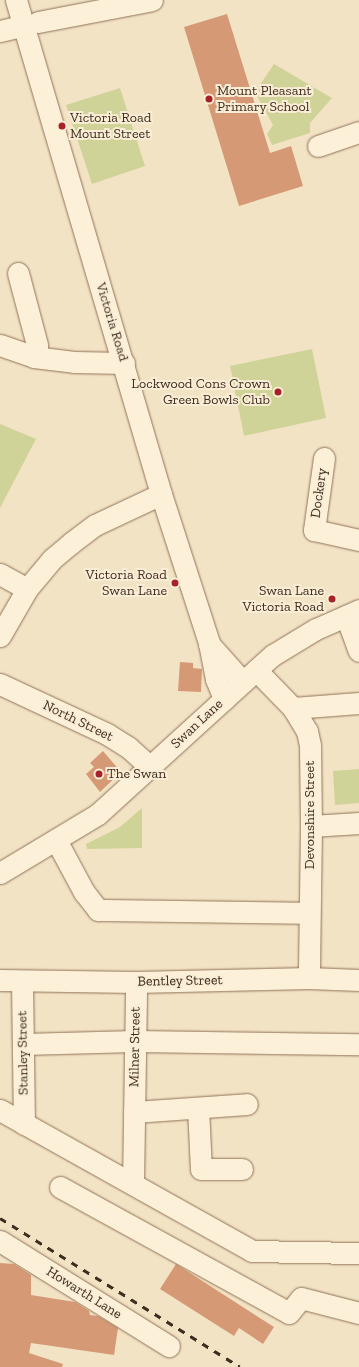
<!DOCTYPE html>
<html>
<head>
<meta charset="utf-8">
<style>
  body { margin:0 }
  #map { position:relative; width:359px; height:1367px; overflow:hidden; background:#f3e3c5; font-family:"Zilla Slab",serif }
  div>[style] { position:absolute }
  .green>* { inset:0; background:#cfd397 }
  .building>* { inset:0; background:#d69976 }
  .roads { filter:drop-shadow(0 0 1px #917358) drop-shadow(0 0 1px #917358) }
  .minor>* { height:21px; margin:-10.5px; padding:0 10.5px; transform-origin:10.5px; border-radius:10.5px; background:#fcf0d9 }
  .rail>* { height:3px; margin-top:-1.5px; transform-origin:0; background:repeating-linear-gradient(90deg,#3f2c1e 0 7px,transparent 0 14px) }
  .dots>* { width:11px; height:11px; translate:-50% -50%; box-sizing:border-box; border:2px solid #f9edd5; border-radius:50% }
  span { translate:-50% -50%; white-space:nowrap; text-align:center; line-height:1.15; -webkit-text-stroke:4px #f9edd5; paint-order:stroke }
  .poi-label { font-size:14px; color:#3f2c1e }
  .left { translate:0 -50%; text-align:left }
  .right { translate:-100% -50%; text-align:right }
  .street-label { font-size:14px; color:#3f2c1e }
</style>
</head>
<body>
<div id="map">
  <div class="green">
    <i style="clip-path:polygon(274px 64px,332px 98px,310px 123px,310px 133px,272px 145px,267px 134px,273px 125px,255px 92px)"></i>
    <i style="clip-path:polygon(120px 88px,145px 166px,92px 184px,66px 105px)"></i>
    <i style="clip-path:polygon(312px 349px,326px 418px,244px 436px,230px 366px)"></i>
    <i style="clip-path:polygon(0 424px,36px 439px,0 508px)"></i>
    <i style="clip-path:polygon(359px 769px,359px 803px,335px 805px,333px 771px)"></i>
    <i style="clip-path:polygon(142px 808px,142px 848px,87px 849px,86px 844px,120px 827px)"></i>
  </div>
  <div class="building">
    <i style="clip-path:polygon(227px 14px,270px 153px,291px 146px,303px 186px,239px 206px,184px 27px)"></i>
    <i style="clip-path:polygon(180px 662px,193px 663px,193px 668px,202px 669px,201px 692px,178px 691px)"></i>
    <i style="clip-path:polygon(103px 751px,121px 772px,100px 792px,86px 774px,94px 767px,90px 763px)"></i>
    <i style="clip-path:polygon(0 1263px,14px 1264px,31px 1275px,31px 1295px,75px 1302px,89px 1311px,90px 1315px,98px 1316px,118px 1328px,114px 1355px,31px 1343px,29px 1353px,63px 1364px,62px 1367px,0 1367px)"></i>
    <i style="clip-path:polygon(176px 1264px,274px 1327px,263px 1344px,239px 1328px,234px 1336px,160px 1289px)"></i>
  </div>
  <div class="roads">
    <div class="minor">
      <i style="left:16px;top:0;width:515px;rotate:73.64deg"></i>
      <i style="left:161px;top:494px;width:157px;rotate:72.1deg"></i>
      <i style="left:209px;top:643px;width:37px;rotate:79deg"></i>
      <i style="left:216px;top:679px;width:22px;rotate:68deg"></i>
      <i style="left:38px;top:22px;width:116px;rotate:-10.9deg"></i>
      <i style="left:0;top:31px;width:23px;rotate:-13deg"></i>
      <i style="left:318px;top:146px;width:43px;rotate:-18.9deg"></i>
      <i style="left:18px;top:273px;width:74px;rotate:75.2deg"></i>
      <i style="left:37px;top:345px;width:12px;rotate:90deg"></i>
      <i style="left:0;top:345px;width:36px;rotate:19deg"></i>
      <i style="left:34px;top:357px;width:40px;rotate:7.1deg"></i>
      <i style="left:74px;top:362px;width:50px;rotate:1.1deg"></i>
      <i style="left:324px;top:458px;width:73px;rotate:97.9deg"></i>
      <i style="left:314px;top:530px;width:46px;rotate:12.5deg"></i>
      <i style="left:0;top:574px;width:31px;rotate:29deg"></i>
      <i style="left:346px;top:616px;width:37px;rotate:70deg"></i>
      <i style="left:0;top:636px;width:54px;rotate:-60.1deg"></i>
      <i style="left:27px;top:589px;width:39px;rotate:-50deg"></i>
      <i style="left:52px;top:559px;width:25px;rotate:-40deg"></i>
      <i style="left:71px;top:543px;width:30px;rotate:-37deg"></i>
      <i style="left:95px;top:525px;width:73px;rotate:-25.2deg"></i>
      <i style="left:209px;top:644px;width:51px;rotate:48.2deg"></i>
      <i style="left:256px;top:670px;width:53px;rotate:45.8deg"></i>
      <i style="left:293px;top:708px;width:27px;rotate:59deg"></i>
      <i style="left:307px;top:731px;width:14px;rotate:78deg"></i>
      <i style="left:310px;top:745px;width:81px;rotate:89.3deg"></i>
      <i style="left:311px;top:826px;width:152px;rotate:90.8deg"></i>
      <i style="left:0;top:684px;width:118px;rotate:25deg"></i>
      <i style="left:107px;top:734px;width:25px;rotate:32deg"></i>
      <i style="left:128px;top:747px;width:30px;rotate:42deg"></i>
      <i style="left:293px;top:708px;width:66px;rotate:-4.3deg"></i>
      <i style="left:311px;top:826px;width:48px;rotate:-3.6deg"></i>
      <i style="left:56px;top:840px;width:59px;rotate:61.7deg"></i>
      <i style="left:84px;top:892px;width:23px;rotate:52deg"></i>
      <i style="left:98px;top:910px;width:211px;rotate:0.8deg"></i>
      <i style="left:0;top:873px;width:114px;rotate:-31deg"></i>
      <i style="left:98px;top:814px;width:236px;rotate:-42.3deg"></i>
      <i style="left:273px;top:655px;width:50px;rotate:-31.2deg"></i>
      <i style="left:316px;top:629px;width:47px;rotate:-23.8deg"></i>
      <i style="left:0;top:980px;width:136px;rotate:0.8deg"></i>
      <i style="left:136px;top:982px;width:173px;rotate:-1.3deg"></i>
      <i style="left:309px;top:978px;width:50px;rotate:2.3deg"></i>
      <i style="left:22px;top:982px;width:142px;rotate:89.2deg"></i>
      <i style="left:23px;top:1044px;width:112px;rotate:-1.5deg"></i>
      <i style="left:135px;top:1041px;width:224px;rotate:0.8deg"></i>
      <i style="left:198px;top:1108px;width:61px;rotate:87.2deg"></i>
      <i style="left:201px;top:1169px;width:41px"></i>
      <i style="left:0;top:1110px;width:289px;rotate:29.2deg"></i>
      <i style="left:252px;top:1251px;width:107px;rotate:1.1deg"></i>
      <i style="left:134px;top:1112px;width:113px;rotate:-4deg"></i>
      <i style="left:133px;top:1184px;width:202px;rotate:-89.1deg"></i>
      <i style="left:60px;top:1187px;width:261px;rotate:28.8deg"></i>
      <i style="left:289px;top:1313px;width:19px;rotate:-51deg"></i>
      <i style="left:301px;top:1298px;width:60px;rotate:14.5deg"></i>
      <i style="left:0;top:1241px;width:199px;rotate:31.9deg"></i>
    </div>
  </div>
  <div class="rail">
    <i style="left:0;top:1218px;width:282px;rotate:31.8deg"></i>
  </div>
  <div class="dots">
    <i style="left:209px;top:99px;background:#a72129"></i>
    <i style="left:62px;top:126px;background:#a72129"></i>
    <i style="left:278px;top:392px;background:#a72129"></i>
    <i style="left:175px;top:583px;background:#a72129"></i>
    <i style="left:332px;top:599px;background:#a72129"></i>
    <i style="left:99px;top:774px;background:#a72129"></i>
  </div>
  <div class="poi-label">
    <span class="left" style="left:217px;top:99px">Mount Pleasant<br>Primary School</span>
    <span class="left" style="left:70px;top:126px">Victoria Road<br>Mount Street</span>
    <span class="right" style="left:270px;top:392px">Lockwood Cons Crown<br>Green Bowls Club</span>
    <span class="right" style="left:167px;top:583px">Victoria Road<br>Swan Lane</span>
    <span class="right" style="left:324px;top:599px">Swan Lane<br>Victoria Road</span>
    <span class="left" style="left:107px;top:774px">The Swan</span>
  </div>
  <div class="street-label">
    <span style="left:112px;top:322px;rotate:73deg">Victoria Road</span>
    <span style="left:319px;top:493px;rotate:-82deg">Dockery</span>
    <span style="left:78px;top:721px;rotate:26deg">North Street</span>
    <span style="left:197px;top:724px;rotate:-43deg">Swan Lane</span>
    <span style="left:310px;top:815px;rotate:-90deg">Devonshire Street</span>
    <span style="left:180px;top:981px;rotate:-1deg">Bentley Street</span>
    <span style="left:135px;top:1047px;rotate:-89deg">Milner Street</span>
    <span style="left:23px;top:1053px;rotate:-91deg">Stanley Street</span>
    <span style="left:84px;top:1293px;rotate:32deg">Howarth Lane</span>
  </div>
</div>
</body>
</html>
